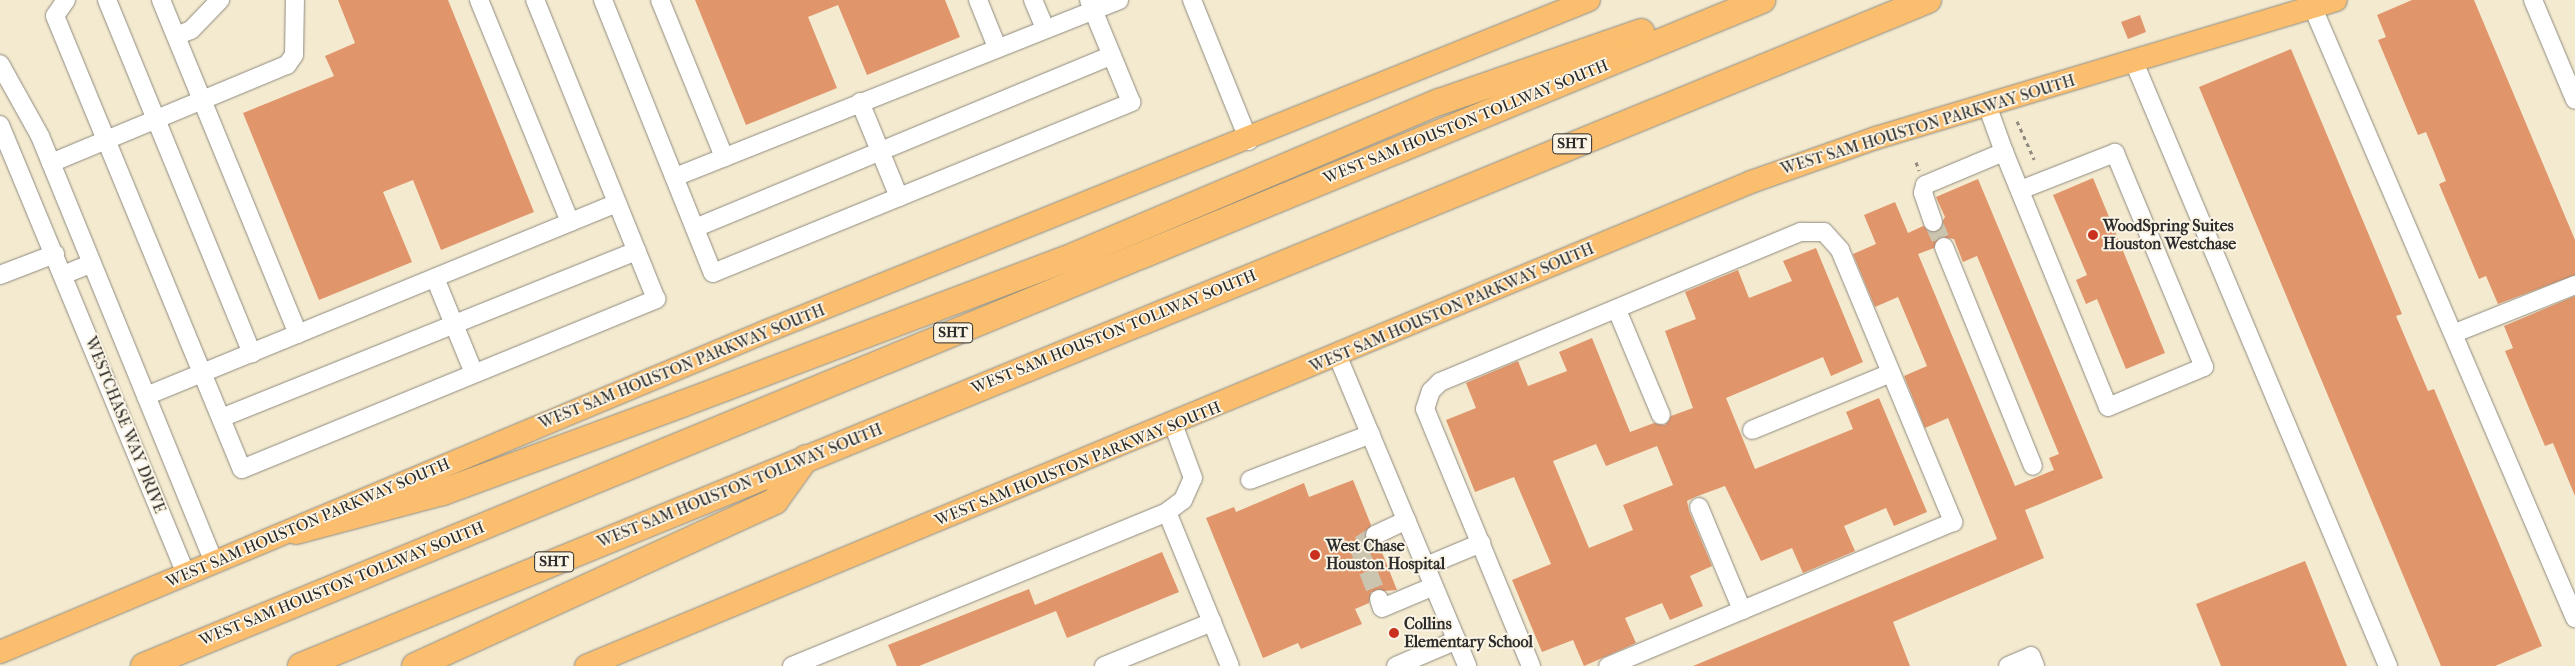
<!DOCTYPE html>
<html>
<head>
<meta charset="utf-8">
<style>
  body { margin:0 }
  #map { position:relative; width:2575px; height:666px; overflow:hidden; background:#f3ead0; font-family:"IM FELL French Canon",serif }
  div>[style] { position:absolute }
  .building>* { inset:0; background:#e1956b }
  .minor-tunnel>* { height:18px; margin-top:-9px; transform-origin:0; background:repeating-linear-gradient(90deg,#cbc4af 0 18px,transparent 0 27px) }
  .path>* { height:3px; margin-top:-1.5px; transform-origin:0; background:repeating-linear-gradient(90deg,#8f8a7e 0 4px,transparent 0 8px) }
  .roads { filter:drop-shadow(0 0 1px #8f8a7e) drop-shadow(0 0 1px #8f8a7e) }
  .minor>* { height:18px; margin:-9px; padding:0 9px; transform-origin:9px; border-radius:9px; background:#fff }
  .major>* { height:22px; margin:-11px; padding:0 11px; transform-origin:11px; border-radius:11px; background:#fabe6e }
  .highway>* { height:26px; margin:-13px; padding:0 13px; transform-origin:13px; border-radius:13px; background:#fabe6e }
  .dots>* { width:14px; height:14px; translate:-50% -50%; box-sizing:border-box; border:2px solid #fcf5e5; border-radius:50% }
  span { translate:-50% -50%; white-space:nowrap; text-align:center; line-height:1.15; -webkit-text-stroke:4px #fcf5e5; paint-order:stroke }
  .shield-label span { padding:1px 4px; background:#fcf5e5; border:1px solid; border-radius:4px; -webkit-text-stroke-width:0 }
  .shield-label { font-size:15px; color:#2b2b2b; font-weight:700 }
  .street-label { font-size:16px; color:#2b2b2b }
  .poi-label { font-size:16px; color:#2b2b2b; font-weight:700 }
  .left { translate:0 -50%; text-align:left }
</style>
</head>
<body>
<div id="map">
  <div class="building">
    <i style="clip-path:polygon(338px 0,448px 0,534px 212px,441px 250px,413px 180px,383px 192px,412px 262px,319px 300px,243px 113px,334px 76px,325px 56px,355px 43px)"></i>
    <i style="clip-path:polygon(695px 0,945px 0,960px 37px,867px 75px,838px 5px,808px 17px,837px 88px,746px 125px)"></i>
    <i style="clip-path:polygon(2412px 0,2474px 0,2575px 240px,2575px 275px,2498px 304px,2486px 276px,2479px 279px,2439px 184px,2446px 181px,2426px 132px,2418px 135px,2378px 40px,2386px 37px,2377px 15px)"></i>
    <i style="clip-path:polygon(2140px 15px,2146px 32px,2128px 39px,2121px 22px)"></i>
    <i style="clip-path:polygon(2291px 49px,2402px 314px,2396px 316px,2428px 391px,2434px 389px,2542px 646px,2495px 666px,2441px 666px,2199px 87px)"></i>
    <i style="clip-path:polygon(2093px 178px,2165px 353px,2126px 369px,2097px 299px,2086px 304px,2076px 280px,2087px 275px,2053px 195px)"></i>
    <i style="clip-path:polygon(evenodd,1978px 179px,2103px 478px,2025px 510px,2044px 558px,1893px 622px,1910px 666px,1693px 666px,1997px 539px,1948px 418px,1925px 428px,1904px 376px,1927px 366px,1898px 297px,1875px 307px,1853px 254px,1876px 244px,1864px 215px,1895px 202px,1908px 233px,1923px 226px,1936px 232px,1945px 217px,1936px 197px,1978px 179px,1940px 237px,1954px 239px,1963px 262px,1977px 256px,2059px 454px,2049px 458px,2054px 470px,2015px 486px,1918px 254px,1934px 248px,1940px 237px)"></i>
    <i style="clip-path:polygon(evenodd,1816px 248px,1863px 362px,1831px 376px,1823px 357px,1726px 398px,1755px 469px,1853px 429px,1846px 412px,1879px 398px,1927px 512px,1894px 526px,1886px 508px,1844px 526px,1855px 551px,1803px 573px,1792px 548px,1761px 561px,1725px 486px,1695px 497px,1687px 501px,1689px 511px,1712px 566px,1690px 576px,1703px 606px,1670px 620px,1662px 603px,1625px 618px,1636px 643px,1584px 666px,1573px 640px,1542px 652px,1512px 580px,1551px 564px,1514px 477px,1475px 492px,1446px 420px,1476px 408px,1466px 383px,1518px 361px,1528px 386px,1567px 371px,1559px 352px,1592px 338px,1630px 432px,1654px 423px,1665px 425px,1671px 416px,1693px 408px,1665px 331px,1696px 319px,1685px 292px,1738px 270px,1749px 298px,1792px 281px,1783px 261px,1816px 248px,1596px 444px,1606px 466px,1657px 446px,1673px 485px,1623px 505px,1633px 530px,1589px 548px,1553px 461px,1596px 444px)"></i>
    <i style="clip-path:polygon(2575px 296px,2575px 496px,2553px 443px,2545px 446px,2505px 351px,2513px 348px,2504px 326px)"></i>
    <i style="clip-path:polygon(1353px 480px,1371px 525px,1365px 539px,1379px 545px,1397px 590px,1371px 592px,1369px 603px,1355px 609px,1362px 624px,1301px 649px,1298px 643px,1263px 658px,1206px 518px,1234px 507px,1236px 512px,1304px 483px,1309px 497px)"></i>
    <i style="clip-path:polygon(1162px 552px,1179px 592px,1067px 638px,1056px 611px,919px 666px,897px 666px,888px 645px,1029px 589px,1035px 605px)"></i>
    <i style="clip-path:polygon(2305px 561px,2347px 666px,2221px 666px,2196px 604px)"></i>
  </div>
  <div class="minor-tunnel">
    <i style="left:1933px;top:222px;width:27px;rotate:66deg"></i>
    <i style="left:1375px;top:535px;width:20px;rotate:147deg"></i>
    <i style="left:1358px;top:546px;width:57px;rotate:68.4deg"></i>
  </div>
  <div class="path">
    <i style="left:2017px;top:121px;width:42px;rotate:65.9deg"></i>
    <i style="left:1916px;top:162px;width:9px;rotate:69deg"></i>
  </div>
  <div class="roads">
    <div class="minor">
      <i style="left:66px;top:0;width:19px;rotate:125deg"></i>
      <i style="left:55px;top:16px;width:490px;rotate:67.6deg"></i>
      <i style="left:242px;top:469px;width:448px;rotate:-22.3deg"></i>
      <i style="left:656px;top:299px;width:323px;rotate:-112deg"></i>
      <i style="left:107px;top:0;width:382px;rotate:67.7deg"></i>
      <i style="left:161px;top:0;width:361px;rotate:67.7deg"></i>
      <i style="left:479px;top:0;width:240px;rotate:67.7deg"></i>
      <i style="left:603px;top:0;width:294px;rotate:68.1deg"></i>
      <i style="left:713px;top:273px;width:452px;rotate:-22.2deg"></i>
      <i style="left:1131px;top:102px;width:110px;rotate:-112.4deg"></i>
      <i style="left:660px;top:0;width:170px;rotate:67.8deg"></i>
      <i style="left:978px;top:0;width:51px;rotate:68deg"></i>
      <i style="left:1033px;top:0;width:30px;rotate:67deg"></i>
      <i style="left:1192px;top:0;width:152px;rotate:68deg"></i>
      <i style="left:2533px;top:0;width:108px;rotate:67.2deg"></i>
      <i style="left:2313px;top:8px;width:664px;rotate:66.76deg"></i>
      <i style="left:176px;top:36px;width:16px;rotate:-22deg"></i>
      <i style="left:191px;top:30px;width:42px;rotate:-46deg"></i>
      <i style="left:2134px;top:62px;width:655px;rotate:67.19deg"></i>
      <i style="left:0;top:64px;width:82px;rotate:60.9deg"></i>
      <i style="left:40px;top:136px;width:462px;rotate:67.8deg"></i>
      <i style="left:860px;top:102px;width:103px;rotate:67.7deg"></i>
      <i style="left:1987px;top:105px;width:50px;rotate:70.1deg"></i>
      <i style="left:2004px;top:152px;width:275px;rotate:67.8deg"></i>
      <i style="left:2108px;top:407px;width:104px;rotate:-22.6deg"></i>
      <i style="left:2204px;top:367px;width:232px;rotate:-112.6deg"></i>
      <i style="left:2115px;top:153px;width:102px;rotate:158.7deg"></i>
      <i style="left:0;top:125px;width:488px;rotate:67.5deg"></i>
      <i style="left:51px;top:163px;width:256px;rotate:-22.6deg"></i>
      <i style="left:287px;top:65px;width:12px;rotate:-55deg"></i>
      <i style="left:294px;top:55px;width:55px;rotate:-89deg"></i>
      <i style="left:675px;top:177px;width:478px;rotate:-21.7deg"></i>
      <i style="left:1933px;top:222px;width:31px;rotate:-109deg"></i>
      <i style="left:1923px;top:193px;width:8px;rotate:-76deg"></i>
      <i style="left:1925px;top:185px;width:86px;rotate:-22.7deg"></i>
      <i style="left:695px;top:228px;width:451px;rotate:-22.5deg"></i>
      <i style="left:1944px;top:247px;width:236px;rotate:67.9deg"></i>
      <i style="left:0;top:275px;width:59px;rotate:-20.9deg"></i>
      <i style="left:63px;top:275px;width:31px;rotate:-22deg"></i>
      <i style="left:435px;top:278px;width:103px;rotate:67.7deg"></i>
      <i style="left:1617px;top:310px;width:114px;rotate:67.3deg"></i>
      <i style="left:2455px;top:333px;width:129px;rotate:-21.8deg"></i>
      <i style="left:1338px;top:357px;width:335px;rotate:67.3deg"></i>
      <i style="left:146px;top:396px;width:509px;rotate:-22.28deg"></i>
      <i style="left:221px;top:418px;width:448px;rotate:-21.9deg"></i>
      <i style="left:1752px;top:430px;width:150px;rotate:-22.3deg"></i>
      <i style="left:1250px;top:480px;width:129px;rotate:-20.8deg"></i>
      <i style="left:1699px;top:507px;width:112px;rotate:67.3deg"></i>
      <i style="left:1167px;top:512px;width:166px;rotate:67.8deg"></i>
      <i style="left:1375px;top:535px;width:35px;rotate:-25deg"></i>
      <i style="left:1426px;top:566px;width:60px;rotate:-22.7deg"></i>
      <i style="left:1379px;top:599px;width:9px;rotate:72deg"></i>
      <i style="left:1382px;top:608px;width:56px;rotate:-22.9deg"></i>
      <i style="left:792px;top:666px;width:405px;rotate:-22.3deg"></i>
      <i style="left:1167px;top:512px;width:20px;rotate:-37deg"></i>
      <i style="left:1183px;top:500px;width:24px;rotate:-66deg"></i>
      <i style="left:1193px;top:478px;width:58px;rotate:-110.3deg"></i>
      <i style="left:1104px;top:666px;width:117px;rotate:-22.2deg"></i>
      <i style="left:1396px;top:666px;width:66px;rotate:-23.1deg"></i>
      <i style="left:1531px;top:666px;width:278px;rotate:-112.4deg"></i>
      <i style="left:1425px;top:409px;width:19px;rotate:-72deg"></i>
      <i style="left:1431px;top:391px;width:13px;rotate:-45deg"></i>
      <i style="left:1440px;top:382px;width:391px;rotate:-22.6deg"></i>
      <i style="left:1801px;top:232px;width:23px"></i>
      <i style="left:1824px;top:232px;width:24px;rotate:48deg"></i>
      <i style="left:1840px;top:250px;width:295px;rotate:67.4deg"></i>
      <i style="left:1953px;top:522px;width:374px;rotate:157.3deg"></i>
      <i style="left:2008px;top:666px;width:25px;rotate:-23deg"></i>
      <i style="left:2031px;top:656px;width:11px;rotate:68deg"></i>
    </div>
    <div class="major">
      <i style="left:0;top:652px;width:831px;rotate:-22.71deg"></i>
      <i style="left:767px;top:331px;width:886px;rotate:-21.93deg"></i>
      <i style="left:586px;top:666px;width:1262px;rotate:-22.56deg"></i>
      <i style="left:1751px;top:182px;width:133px;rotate:-19.4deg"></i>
      <i style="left:1876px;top:138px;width:480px;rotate:-16.7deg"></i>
    </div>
    <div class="highway">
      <i style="left:296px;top:531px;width:152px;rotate:-14.9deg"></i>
      <i style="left:443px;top:492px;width:255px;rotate:-20.2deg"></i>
      <i style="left:682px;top:404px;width:421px;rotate:-20.7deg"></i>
      <i style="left:1076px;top:255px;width:394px;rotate:-22.9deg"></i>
      <i style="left:1439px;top:102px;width:214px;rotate:-19.1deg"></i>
      <i style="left:144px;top:666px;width:1750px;rotate:-22.37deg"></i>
      <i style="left:301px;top:666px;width:1758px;rotate:-22.26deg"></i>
      <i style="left:415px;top:666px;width:396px;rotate:-24.6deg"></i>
      <i style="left:775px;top:501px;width:53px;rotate:-54.2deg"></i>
    </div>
  </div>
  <div class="dots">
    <i style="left:2093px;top:235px;background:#c8321e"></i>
    <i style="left:1315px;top:555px;background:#c8321e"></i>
    <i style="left:1394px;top:633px;background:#c8321e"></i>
  </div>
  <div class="shield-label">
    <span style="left:1572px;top:144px">SHT</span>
    <span style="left:953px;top:333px">SHT</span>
    <span style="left:554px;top:562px">SHT</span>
  </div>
  <div class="street-label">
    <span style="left:1466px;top:122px;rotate:-22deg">WEST SAM HOUSTON TOLLWAY SOUTH</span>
    <span style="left:1928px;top:125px;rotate:-17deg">WEST SAM HOUSTON PARKWAY SOUTH</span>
    <span style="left:1452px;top:308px;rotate:-23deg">WEST SAM HOUSTON PARKWAY SOUTH</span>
    <span style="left:1114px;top:332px;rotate:-22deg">WEST SAM HOUSTON TOLLWAY SOUTH</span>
    <span style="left:682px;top:367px;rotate:-22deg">WEST SAM HOUSTON PARKWAY SOUTH</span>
    <span style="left:125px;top:425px;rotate:68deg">WESTCHASE WAY DRIVE</span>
    <span style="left:1078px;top:464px;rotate:-22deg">WEST SAM HOUSTON PARKWAY SOUTH</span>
    <span style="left:740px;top:486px;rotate:-22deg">WEST SAM HOUSTON TOLLWAY SOUTH</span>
    <span style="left:308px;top:523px;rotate:-23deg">WEST SAM HOUSTON PARKWAY SOUTH</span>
    <span style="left:342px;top:584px;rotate:-22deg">WEST SAM HOUSTON TOLLWAY SOUTH</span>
  </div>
  <div class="poi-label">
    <span class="left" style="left:2103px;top:235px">WoodSpring Suites<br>Houston Westchase</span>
    <span class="left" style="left:1326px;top:555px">West Chase<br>Houston Hospital</span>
    <span class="left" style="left:1404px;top:633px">Collins<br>Elementary School</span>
  </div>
</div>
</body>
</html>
